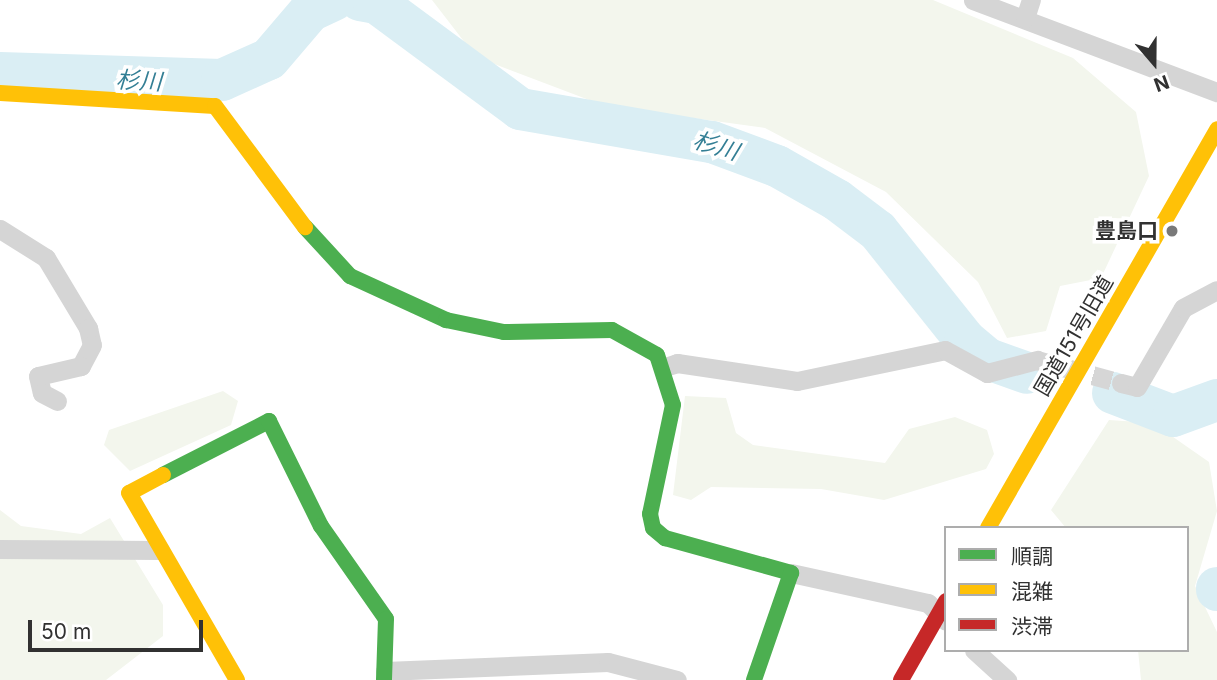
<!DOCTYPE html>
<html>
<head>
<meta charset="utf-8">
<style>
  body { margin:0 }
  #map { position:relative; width:1217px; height:680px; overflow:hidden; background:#fff; font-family:Inter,"Noto Sans JP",sans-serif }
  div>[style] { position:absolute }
  .green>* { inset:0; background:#f3f6ed }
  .river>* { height:42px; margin:-21px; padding:0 21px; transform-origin:21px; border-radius:21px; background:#daeef4 }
  .street-tunnel>* { height:19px; margin-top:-9.5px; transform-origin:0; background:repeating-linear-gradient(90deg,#d6d6d6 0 19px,transparent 0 29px) }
  .street>* { height:19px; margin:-9.5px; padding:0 9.5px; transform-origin:9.5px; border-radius:9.5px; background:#d5d5d5 }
  .fast>* { height:16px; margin:-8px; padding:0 8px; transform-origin:8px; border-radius:8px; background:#4caf50 }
  .slow>* { height:16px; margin:-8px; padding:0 8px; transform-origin:8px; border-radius:8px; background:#ffc107 }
  .jam>* { height:16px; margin:-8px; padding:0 8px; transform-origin:8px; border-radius:8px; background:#c62828 }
  .dots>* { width:19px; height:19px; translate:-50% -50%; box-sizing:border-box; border:4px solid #fff; border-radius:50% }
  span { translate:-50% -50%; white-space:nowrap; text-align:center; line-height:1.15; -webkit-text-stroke:7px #fff; paint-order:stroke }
  .poi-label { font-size:21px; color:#313131; font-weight:700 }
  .right { translate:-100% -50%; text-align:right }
  .street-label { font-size:21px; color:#313131 }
  .water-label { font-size:23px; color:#347f95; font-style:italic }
  .legend { position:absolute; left:944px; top:526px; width:245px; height:126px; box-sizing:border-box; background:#fff; border:2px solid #adadad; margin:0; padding:9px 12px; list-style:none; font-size:21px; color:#313131 }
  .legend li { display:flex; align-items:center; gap:14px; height:35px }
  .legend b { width:35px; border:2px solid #adadad }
  .north { position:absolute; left:1119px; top:28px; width:70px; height:70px; -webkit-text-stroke:5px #fff; paint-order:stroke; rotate:160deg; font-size:19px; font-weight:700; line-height:28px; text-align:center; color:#313131 }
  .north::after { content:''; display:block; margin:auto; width:24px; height:32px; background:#313131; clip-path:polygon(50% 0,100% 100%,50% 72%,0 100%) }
  .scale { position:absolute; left:28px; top:620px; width:175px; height:32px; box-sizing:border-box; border:4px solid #313131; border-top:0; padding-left:9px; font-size:21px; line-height:24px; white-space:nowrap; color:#313131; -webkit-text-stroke:5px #fff; paint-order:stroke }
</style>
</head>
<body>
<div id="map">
  <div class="green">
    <i style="clip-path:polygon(432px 0,933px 0,1073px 58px,1136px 112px,1149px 176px,1101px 278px,1060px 286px,1046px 331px,1007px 338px,978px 282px,886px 192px,765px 128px,605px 106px,476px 57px)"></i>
    <i style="clip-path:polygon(223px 391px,238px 401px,231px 425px,130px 471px,104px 445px,109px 430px)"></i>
    <i style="clip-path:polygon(685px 396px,726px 398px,736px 433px,753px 445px,885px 463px,909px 429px,955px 417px,987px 430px,994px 454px,986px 469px,884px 500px,821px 489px,711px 487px,691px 500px,673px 495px)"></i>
    <i style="clip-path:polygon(1109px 420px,1153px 423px,1209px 462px,1217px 511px,1195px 586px,1217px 632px,1217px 680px,1141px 680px,1138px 650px,1187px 650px,1187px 528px,1066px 528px,1051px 510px)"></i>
    <i style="clip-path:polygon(0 510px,21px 526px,81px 534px,110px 518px,163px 605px,163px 636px,106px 680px,0 680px)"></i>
  </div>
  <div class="river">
    <i style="left:360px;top:0;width:17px;rotate:10deg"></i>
    <i style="left:377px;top:3px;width:178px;rotate:36.5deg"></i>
    <i style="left:520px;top:109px;width:195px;rotate:9.8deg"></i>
    <i style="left:712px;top:142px;width:69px;rotate:20.3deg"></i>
    <i style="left:777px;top:166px;width:69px;rotate:29.5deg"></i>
    <i style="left:837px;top:200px;width:51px;rotate:37.1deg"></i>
    <i style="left:878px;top:231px;width:139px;rotate:51.4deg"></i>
    <i style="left:965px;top:340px;width:30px;rotate:40deg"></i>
    <i style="left:988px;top:359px;width:41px;rotate:19.7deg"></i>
    <i style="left:0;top:73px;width:222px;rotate:1.8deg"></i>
    <i style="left:222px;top:80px;width:51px;rotate:-24.1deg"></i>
    <i style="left:269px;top:59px;width:63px;rotate:-49.5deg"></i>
    <i style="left:310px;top:11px;width:26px;rotate:-25deg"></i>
    <i style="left:1113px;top:393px;width:64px;rotate:21deg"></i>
    <i style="left:1173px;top:416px;width:47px;rotate:-20deg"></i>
    <i style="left:1217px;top:588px;width:2px;rotate:90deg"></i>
  </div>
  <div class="street-tunnel">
    <i style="left:1037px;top:360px;width:87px;rotate:15.3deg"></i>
  </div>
  <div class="street">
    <i style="left:973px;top:0;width:261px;rotate:20.7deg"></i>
    <i style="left:1025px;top:18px;width:19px;rotate:-72deg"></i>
    <i style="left:0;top:229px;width:54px;rotate:32.2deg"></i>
    <i style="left:46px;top:258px;width:82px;rotate:59deg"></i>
    <i style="left:88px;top:328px;width:17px;rotate:77deg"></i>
    <i style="left:92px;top:345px;width:24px;rotate:118deg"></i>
    <i style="left:81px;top:366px;width:44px;rotate:166.9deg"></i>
    <i style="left:38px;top:376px;width:17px;rotate:77deg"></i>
    <i style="left:42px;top:393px;width:17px;rotate:28deg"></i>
    <i style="left:665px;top:367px;width:13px;rotate:-18deg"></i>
    <i style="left:677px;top:363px;width:121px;rotate:8.5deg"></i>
    <i style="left:797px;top:381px;width:151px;rotate:-11.8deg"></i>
    <i style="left:945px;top:350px;width:48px;rotate:28.7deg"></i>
    <i style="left:987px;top:373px;width:52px;rotate:-14.6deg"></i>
    <i style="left:1121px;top:383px;width:16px;rotate:14deg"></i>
    <i style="left:1137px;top:387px;width:91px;rotate:-59.8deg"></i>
    <i style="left:1183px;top:308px;width:38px;rotate:-28deg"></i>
    <i style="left:0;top:549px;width:160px;rotate:0.4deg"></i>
    <i style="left:791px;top:573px;width:140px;rotate:12.4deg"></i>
    <i style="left:928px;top:603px;width:25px;rotate:45deg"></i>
    <i style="left:974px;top:650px;width:45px;rotate:42.3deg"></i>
    <i style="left:385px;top:671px;width:223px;rotate:-2.3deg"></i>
    <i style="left:608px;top:662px;width:71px;rotate:14.6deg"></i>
  </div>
  <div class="fast">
    <i style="left:305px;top:227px;width:67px;rotate:47.4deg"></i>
    <i style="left:350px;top:276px;width:106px;rotate:24.6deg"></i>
    <i style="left:446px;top:320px;width:59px;rotate:11.7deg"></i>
    <i style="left:504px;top:332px;width:108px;rotate:-1.1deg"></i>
    <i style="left:612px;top:330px;width:51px;rotate:29.1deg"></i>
    <i style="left:657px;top:355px;width:52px;rotate:72.3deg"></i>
    <i style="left:673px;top:405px;width:111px;rotate:101.9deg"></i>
    <i style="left:650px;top:514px;width:14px;rotate:78deg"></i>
    <i style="left:653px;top:528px;width:16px;rotate:40deg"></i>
    <i style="left:665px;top:538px;width:131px;rotate:15.5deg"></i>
    <i style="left:791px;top:573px;width:113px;rotate:109.1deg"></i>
    <i style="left:163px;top:475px;width:119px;rotate:-27deg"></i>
    <i style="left:269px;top:421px;width:117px;rotate:63.7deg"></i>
    <i style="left:321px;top:526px;width:113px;rotate:55deg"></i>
    <i style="left:386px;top:619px;width:61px;rotate:91.9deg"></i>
  </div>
  <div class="slow">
    <i style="left:0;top:93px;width:215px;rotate:3.5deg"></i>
    <i style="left:215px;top:106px;width:151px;rotate:53.4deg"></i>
    <i style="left:163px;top:475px;width:38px;rotate:152deg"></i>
    <i style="left:129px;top:493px;width:216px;rotate:60deg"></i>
    <i style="left:988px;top:528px;width:460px;rotate:-60.1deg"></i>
  </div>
  <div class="jam">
    <i style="left:901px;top:680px;width:91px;rotate:-60.3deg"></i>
  </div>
  <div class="dots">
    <i style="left:1172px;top:231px;background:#797979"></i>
  </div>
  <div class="poi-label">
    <span class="right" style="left:1158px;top:231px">豊島口</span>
  </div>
  <div class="street-label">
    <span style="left:1074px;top:336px;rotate:-60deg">国道151号旧道</span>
  </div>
  <div class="water-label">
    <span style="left:139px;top:81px;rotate:3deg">杉川</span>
    <span style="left:716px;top:146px;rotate:17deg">杉川</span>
  </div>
  <ul class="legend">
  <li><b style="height:9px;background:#4caf50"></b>順調</li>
  <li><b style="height:9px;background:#ffc107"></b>混雑</li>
  <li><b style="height:9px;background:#c62828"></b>渋滞</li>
  </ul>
  <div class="north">N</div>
  <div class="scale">50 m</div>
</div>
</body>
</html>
